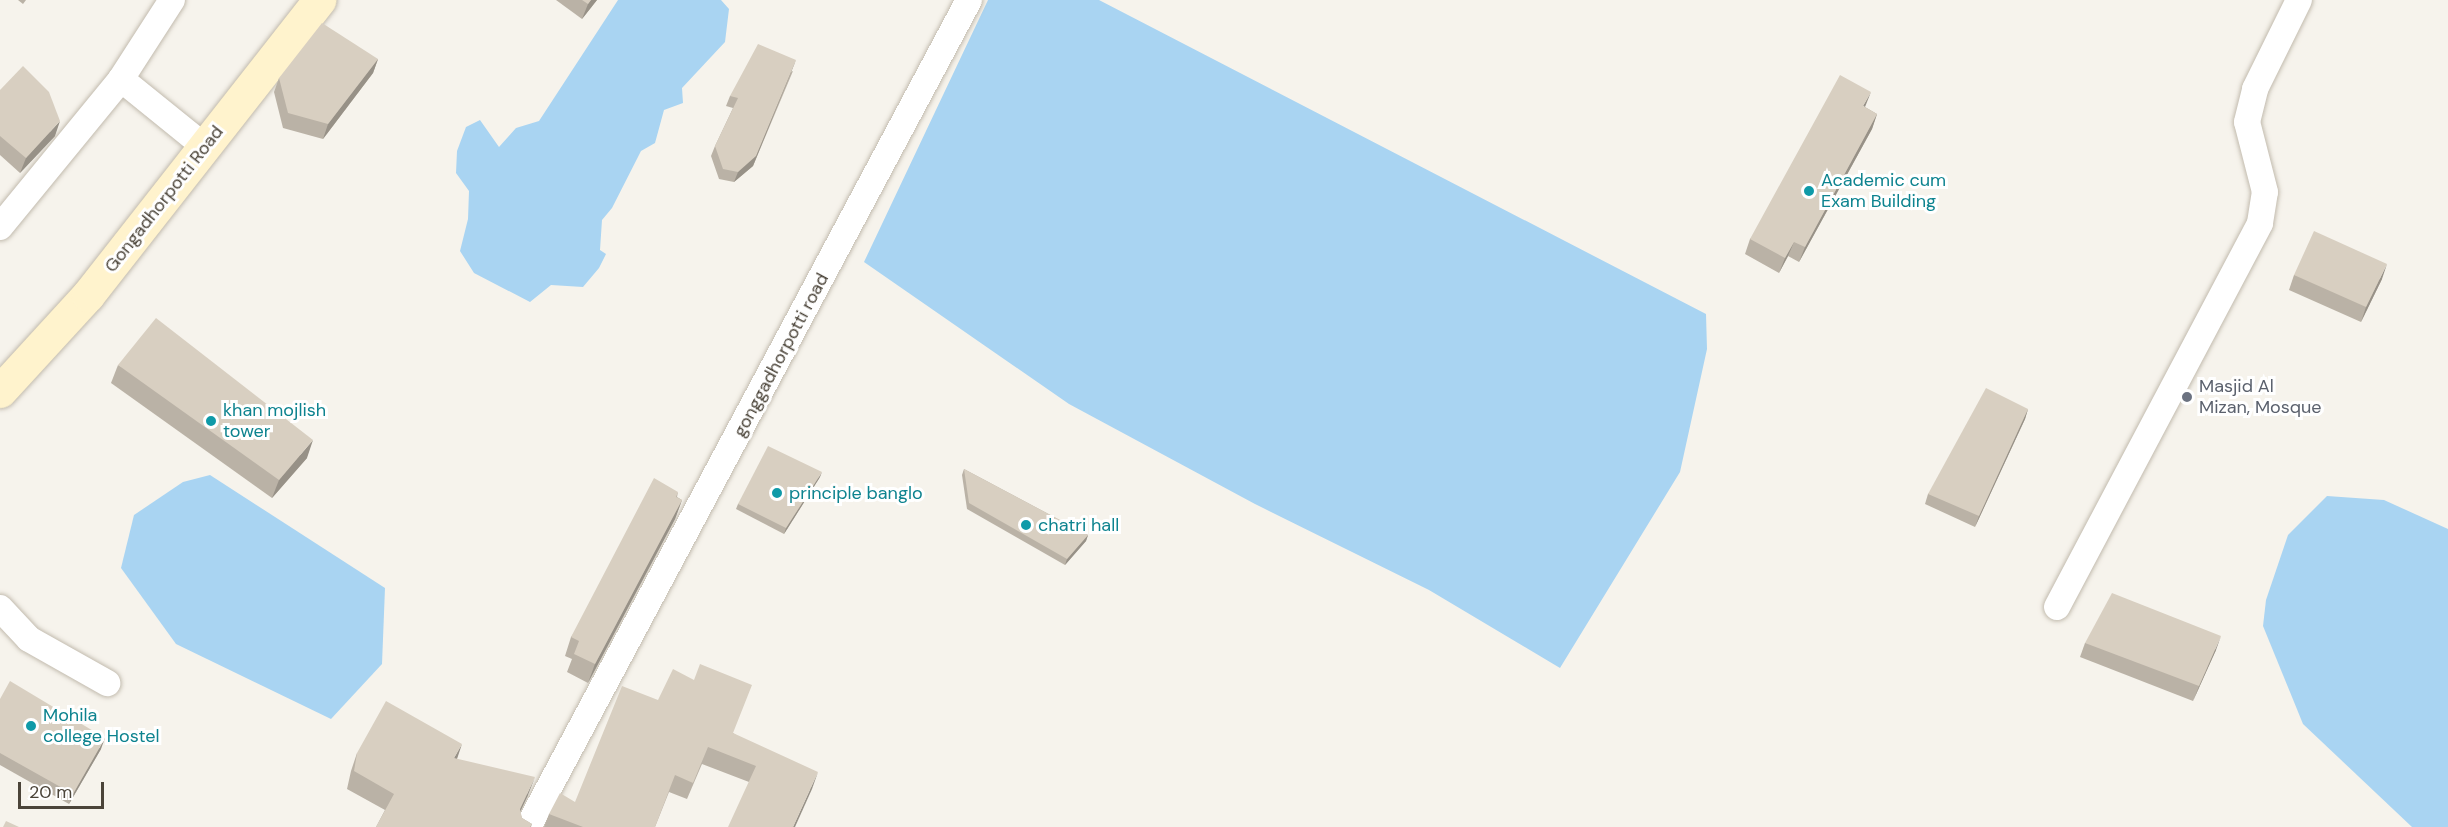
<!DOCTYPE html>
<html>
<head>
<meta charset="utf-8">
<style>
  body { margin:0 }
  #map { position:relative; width:2448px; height:827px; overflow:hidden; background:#f6f3ec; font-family:"DM Sans",sans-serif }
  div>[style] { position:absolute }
  .water>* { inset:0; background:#a9d4f2 }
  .roads { filter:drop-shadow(0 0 2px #c2bbae) drop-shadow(0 0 2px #c2bbae) }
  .street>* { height:26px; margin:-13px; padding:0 13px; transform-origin:13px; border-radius:13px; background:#fff }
  .secondary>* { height:33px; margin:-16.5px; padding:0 16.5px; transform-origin:16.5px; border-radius:16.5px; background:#fff3cd }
  .wall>* { inset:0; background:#bab2a6 }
  .shaded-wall>* { inset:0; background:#979187 }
  .building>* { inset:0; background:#d8cfc1 }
  .dots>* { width:16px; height:16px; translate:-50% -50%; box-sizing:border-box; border:3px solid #fff; border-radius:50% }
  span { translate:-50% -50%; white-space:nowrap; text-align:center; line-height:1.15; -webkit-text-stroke:6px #fff; paint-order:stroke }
  .culture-label { font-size:18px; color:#0d838f }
  .left { translate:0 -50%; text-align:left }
  .street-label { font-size:18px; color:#4b4439 }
  .worship-label { font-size:18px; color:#5b616d }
  .scale { position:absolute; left:18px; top:782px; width:86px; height:27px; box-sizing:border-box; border:3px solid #4b4439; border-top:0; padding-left:8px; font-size:18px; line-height:21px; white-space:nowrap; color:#4b4439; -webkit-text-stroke:4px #fff; paint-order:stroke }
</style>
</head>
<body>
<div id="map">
  <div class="water">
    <i style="clip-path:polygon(618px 0,721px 0,729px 9px,725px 42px,682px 88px,683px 103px,664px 110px,655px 143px,641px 151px,612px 208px,602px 220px,600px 250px,606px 254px,599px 268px,583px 287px,551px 285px,530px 302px,474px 273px,460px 251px,468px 219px,469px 191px,456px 173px,457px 151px,466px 127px,480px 120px,499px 147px,516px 128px,539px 121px)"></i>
    <i style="clip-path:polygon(988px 0,1099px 0,1706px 314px,1707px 349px,1680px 472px,1560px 668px,1429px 590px,1255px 504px,1069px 404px,864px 262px)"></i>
    <i style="clip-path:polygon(210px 475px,385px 588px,382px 664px,331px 719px,176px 644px,121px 568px,134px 515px,183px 482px)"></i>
    <i style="clip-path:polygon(2327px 496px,2384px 500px,2448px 529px,2448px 827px,2412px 827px,2303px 724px,2263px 626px,2266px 600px,2288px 535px)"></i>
  </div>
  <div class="roads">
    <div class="street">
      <i style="left:121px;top:79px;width:108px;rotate:39deg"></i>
      <i style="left:0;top:227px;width:191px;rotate:-50.7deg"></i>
      <i style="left:121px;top:79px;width:94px;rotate:-57.2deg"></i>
      <i style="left:2057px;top:607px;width:434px;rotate:-62.1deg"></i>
      <i style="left:2260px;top:223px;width:31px;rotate:-81deg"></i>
      <i style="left:2265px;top:192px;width:72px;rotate:-104.4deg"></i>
      <i style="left:2247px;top:122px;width:34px;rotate:-76deg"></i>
      <i style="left:2255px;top:89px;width:99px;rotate:-63.7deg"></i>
      <i style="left:0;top:608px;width:42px;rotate:46.9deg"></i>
      <i style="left:29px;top:639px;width:90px;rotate:29.4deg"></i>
      <i style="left:528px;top:827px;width:937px;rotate:-61.93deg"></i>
    </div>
    <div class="secondary">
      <i style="left:0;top:391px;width:130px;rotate:-47.5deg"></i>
      <i style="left:88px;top:295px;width:375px;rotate:-51.9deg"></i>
    </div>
  </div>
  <div class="wall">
    <i style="clip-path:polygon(18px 0,26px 0,23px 4px)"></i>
    <i style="clip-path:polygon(556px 0,597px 0,582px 19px)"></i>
    <i style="clip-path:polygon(378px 59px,373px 73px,323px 139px,283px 128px,274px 92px,279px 78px)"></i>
    <i style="clip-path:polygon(793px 71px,753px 166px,734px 182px,719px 179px,711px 156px,715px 146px,733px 108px,726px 106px,730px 96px)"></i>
    <i style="clip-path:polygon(0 90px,55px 136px,20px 173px,0 155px)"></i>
    <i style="clip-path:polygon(1865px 107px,1877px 114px,1872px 129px,1799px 262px,1788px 256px,1779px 273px,1745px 254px,1750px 239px)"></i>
    <i style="clip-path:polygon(2294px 275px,2382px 279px,2361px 322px,2289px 290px)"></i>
    <i style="clip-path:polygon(118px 365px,307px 458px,272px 498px,111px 383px)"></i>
    <i style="clip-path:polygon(2028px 409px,2025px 419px,1975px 527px,1925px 504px,1928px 494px)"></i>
    <i style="clip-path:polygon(964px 469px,1088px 535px,1086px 541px,1065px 565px,967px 509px,962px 475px)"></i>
    <i style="clip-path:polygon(820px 477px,784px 534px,736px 509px,738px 504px)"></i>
    <i style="clip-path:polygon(678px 492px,677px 497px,682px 500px,675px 519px,588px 683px,567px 672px,572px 659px,565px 656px,571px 637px)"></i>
    <i style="clip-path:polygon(2085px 643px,2216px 650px,2193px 701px,2080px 657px)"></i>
    <i style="clip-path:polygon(0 699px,101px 749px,69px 804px,0 765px)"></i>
    <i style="clip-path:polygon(733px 733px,812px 789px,749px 782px,702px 764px,687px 799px,669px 792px,655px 827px,544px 827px,549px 814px)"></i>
    <i style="clip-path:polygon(357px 753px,457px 759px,528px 795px,520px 812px,522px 818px,532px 824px,531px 827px,376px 827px,385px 810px,347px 789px,351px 771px)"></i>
  </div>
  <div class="shaded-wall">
    <i style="clip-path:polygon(591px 0,597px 0,582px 19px,588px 4px)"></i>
    <i style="clip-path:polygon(378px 59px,373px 73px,323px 139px,328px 124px)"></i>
    <i style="clip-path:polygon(796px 60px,753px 166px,734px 182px,738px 172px)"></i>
    <i style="clip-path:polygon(1871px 92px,1865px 107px,1863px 106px)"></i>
    <i style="clip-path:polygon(1877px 114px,1872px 129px,1799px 262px,1805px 247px)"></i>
    <i style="clip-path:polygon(60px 121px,55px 136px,20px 173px,26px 158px)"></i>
    <i style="clip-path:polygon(1794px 242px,1788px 256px,1779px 273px,1785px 258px)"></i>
    <i style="clip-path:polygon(2387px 264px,2382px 279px,2361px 322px,2366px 307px)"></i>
    <i style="clip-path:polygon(2028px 409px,2025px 419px,1975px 527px,1979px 516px)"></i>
    <i style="clip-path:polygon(313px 440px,307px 458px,272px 498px,279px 480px)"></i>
    <i style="clip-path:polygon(822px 472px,820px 477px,784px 534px,786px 528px)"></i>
    <i style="clip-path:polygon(682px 500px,675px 519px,588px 683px,595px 664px)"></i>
    <i style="clip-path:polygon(1088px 535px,1086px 541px,1065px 565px,1067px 559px)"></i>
    <i style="clip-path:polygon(2221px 636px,2216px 650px,2193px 701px,2199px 686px)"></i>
    <i style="clip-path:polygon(105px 738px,101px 749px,69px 804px,73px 794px)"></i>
    <i style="clip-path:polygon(462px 744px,456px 762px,454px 758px)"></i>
    <i style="clip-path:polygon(818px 772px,812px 789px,795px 827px,793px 827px)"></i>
    <i style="clip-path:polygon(535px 777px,528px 795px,513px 827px,520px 809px)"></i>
  </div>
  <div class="building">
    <i style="clip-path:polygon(582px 0,591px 0,588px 4px)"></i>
    <i style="clip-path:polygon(322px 23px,378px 59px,328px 124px,288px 113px,279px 78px)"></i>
    <i style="clip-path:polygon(758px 44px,796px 60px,756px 156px,738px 172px,723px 169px,715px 146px,738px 98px,730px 96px)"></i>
    <i style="clip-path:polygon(23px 66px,49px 92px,60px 121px,26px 158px,0 136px,0 90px)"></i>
    <i style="clip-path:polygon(1840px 75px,1871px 92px,1863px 106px,1877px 114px,1805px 247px,1794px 242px,1785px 258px,1750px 239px)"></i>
    <i style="clip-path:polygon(2314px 231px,2387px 264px,2366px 307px,2294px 275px)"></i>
    <i style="clip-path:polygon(156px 318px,313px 440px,279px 480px,118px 365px)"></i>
    <i style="clip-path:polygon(1986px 388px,2028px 409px,1979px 516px,1928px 494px)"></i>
    <i style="clip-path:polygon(768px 446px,822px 472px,786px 528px,738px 504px)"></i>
    <i style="clip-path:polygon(964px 469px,1088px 535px,1067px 559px,969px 503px)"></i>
    <i style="clip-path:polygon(654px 478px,678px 492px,676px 497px,682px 500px,595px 664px,574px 654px,579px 641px,571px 637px)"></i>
    <i style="clip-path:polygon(2112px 593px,2221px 636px,2199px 686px,2085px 643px)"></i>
    <i style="clip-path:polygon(700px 664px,752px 685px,733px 733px,818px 772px,793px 827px,728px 827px,756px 766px,708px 747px,693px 783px,675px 775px,655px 827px,583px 827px,549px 814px,560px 793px,575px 802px,622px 686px,658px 700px,673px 669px,694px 680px)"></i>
    <i style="clip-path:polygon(10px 681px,105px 738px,73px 794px,0 753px,0 699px)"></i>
    <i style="clip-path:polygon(386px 701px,462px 744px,454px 758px,535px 777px,520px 809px,522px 818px,532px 824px,530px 827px,376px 827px,394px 794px,354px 771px,357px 753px)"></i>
    <i style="clip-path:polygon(6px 821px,19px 827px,3px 827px)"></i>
  </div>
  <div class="dots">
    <i style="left:1809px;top:191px;background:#0f9aa8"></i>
    <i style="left:2187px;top:397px;background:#6b7280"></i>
    <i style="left:211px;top:421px;background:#0f9aa8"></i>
    <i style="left:777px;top:493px;background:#0f9aa8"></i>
    <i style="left:1026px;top:525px;background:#0f9aa8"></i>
    <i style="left:31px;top:726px;background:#0f9aa8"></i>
  </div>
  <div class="culture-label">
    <span class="left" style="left:1821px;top:191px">Academic cum<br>Exam Building</span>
    <span class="left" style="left:223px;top:421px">khan mojlish<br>tower</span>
    <span class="left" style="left:789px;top:493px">principle banglo</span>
    <span class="left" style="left:1038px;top:525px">chatri hall</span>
    <span class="left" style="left:43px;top:726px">Mohila<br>college Hostel</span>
  </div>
  <div class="street-label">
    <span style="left:164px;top:199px;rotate:-52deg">Gongadhorpotti Road</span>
    <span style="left:781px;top:355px;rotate:-62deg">gonggadhorpotti road</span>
  </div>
  <div class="worship-label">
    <span class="left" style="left:2199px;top:397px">Masjid Al<br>Mizan, Mosque</span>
  </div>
  <div class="scale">20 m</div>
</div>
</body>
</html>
